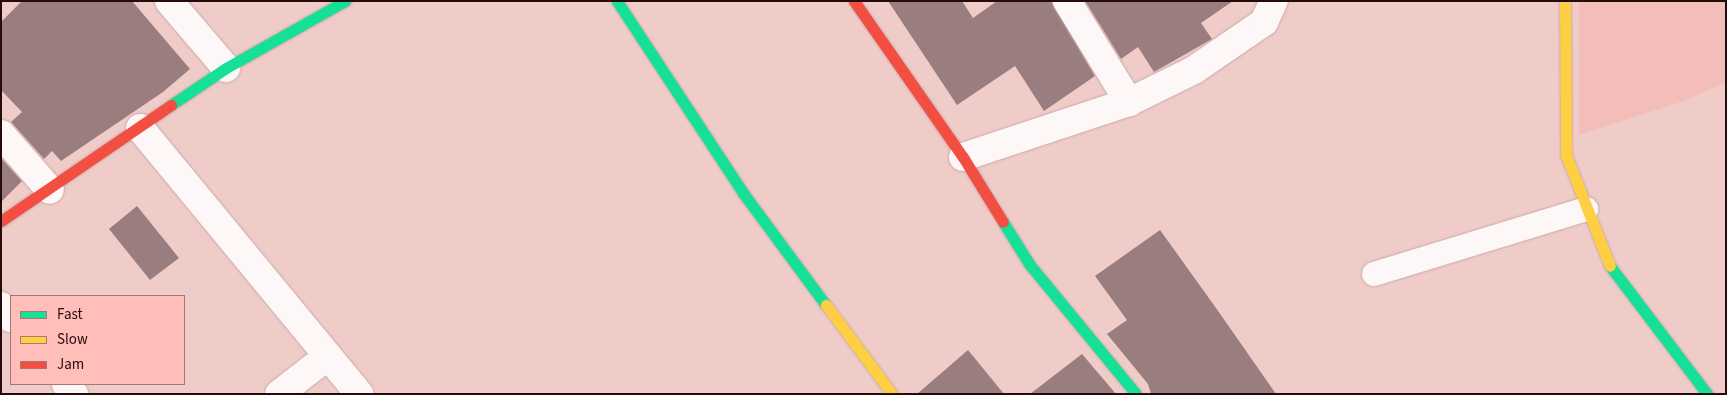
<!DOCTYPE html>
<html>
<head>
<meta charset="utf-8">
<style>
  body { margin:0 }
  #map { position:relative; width:1727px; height:395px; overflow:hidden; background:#f0ccc9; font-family:"Source Sans 3",sans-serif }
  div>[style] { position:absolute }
  .built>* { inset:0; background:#f3bdb9 }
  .building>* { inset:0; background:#9a7d7f }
  .roads { filter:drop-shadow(0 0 1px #c8aaa8) drop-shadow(0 0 1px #c8aaa8) }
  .lane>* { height:24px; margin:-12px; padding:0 12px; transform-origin:12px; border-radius:12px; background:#fdf7f7 }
  .street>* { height:28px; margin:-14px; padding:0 14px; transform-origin:14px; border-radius:14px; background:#fdf7f7 }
  .fast>* { height:11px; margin:-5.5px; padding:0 5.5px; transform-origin:5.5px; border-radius:5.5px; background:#16e098 }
  .slow>* { height:11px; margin:-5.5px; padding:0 5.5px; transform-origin:5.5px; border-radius:5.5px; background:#ffcf43 }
  .jam>* { height:11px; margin:-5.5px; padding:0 5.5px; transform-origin:5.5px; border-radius:5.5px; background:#f24e42 }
  span { translate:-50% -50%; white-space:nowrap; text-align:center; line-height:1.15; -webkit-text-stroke:5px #ffbeba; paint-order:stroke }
  .frame { position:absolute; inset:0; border:2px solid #260b0b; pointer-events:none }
  .legend { position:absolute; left:10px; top:295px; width:175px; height:90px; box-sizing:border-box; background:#ffbeba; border:1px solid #a87674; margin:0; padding:6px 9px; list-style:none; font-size:15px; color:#260b0b }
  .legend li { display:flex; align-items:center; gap:10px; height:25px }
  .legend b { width:25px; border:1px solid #a87674 }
</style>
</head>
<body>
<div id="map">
  <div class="built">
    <i style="clip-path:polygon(1579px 1px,1726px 1px,1726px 82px,1684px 101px,1579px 135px)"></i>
  </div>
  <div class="building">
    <i style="clip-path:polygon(22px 1px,132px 1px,190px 69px,163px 92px,61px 161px,52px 151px,44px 159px,11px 122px,22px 112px,1px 90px,1px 22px)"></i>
    <i style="clip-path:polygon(888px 1px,962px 1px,973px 18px,997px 1px,1051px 1px,1095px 76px,1044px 111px,1015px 66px,957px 105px)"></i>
    <i style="clip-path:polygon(1085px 1px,1233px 1px,1201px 23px,1212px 39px,1154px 72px,1138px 47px,1121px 59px)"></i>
    <i style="clip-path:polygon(1px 158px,22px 181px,1px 202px)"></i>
    <i style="clip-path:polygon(137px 206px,179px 258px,150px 280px,109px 229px)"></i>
    <i style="clip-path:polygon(1160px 230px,1216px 308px,1276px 394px,1151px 394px,1148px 384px,1107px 334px,1127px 320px,1095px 276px)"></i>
    <i style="clip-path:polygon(968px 350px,1004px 394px,917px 394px)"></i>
    <i style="clip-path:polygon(1082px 354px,1116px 394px,1030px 394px)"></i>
  </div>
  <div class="roads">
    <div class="lane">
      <i style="left:1374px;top:274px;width:222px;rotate:-17deg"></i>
    </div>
    <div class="street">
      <i style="left:169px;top:1px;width:88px;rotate:49.6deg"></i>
      <i style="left:1067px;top:1px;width:119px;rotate:58.5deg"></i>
      <i style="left:140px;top:128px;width:345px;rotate:50.5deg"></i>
      <i style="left:1px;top:134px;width:74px;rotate:48.8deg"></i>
      <i style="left:963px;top:157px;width:175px;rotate:-18.3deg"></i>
      <i style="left:1129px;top:102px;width:72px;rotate:-26.2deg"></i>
      <i style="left:1194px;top:70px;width:85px;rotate:-34.4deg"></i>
      <i style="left:1264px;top:22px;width:23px;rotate:-65deg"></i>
      <i style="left:1px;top:306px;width:16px;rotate:50deg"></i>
      <i style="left:66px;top:384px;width:13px;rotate:51deg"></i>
      <i style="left:279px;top:394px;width:62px;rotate:-37.8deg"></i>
    </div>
    <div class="fast">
      <i style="left:617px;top:1px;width:230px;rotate:56.7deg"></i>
      <i style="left:743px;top:193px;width:139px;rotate:53.5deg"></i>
      <i style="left:171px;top:105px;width:66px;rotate:-33.9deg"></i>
      <i style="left:226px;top:68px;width:137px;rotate:-29.4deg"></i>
      <i style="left:1003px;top:222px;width:51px;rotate:57.9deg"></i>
      <i style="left:1030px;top:265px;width:167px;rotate:50.6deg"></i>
      <i style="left:1610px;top:266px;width:161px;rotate:52.8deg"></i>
    </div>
    <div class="slow">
      <i style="left:1565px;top:1px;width:154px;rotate:89.6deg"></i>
      <i style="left:1566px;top:155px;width:119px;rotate:68.4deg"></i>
      <i style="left:826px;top:305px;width:111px;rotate:53.4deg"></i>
    </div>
    <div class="jam">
      <i style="left:854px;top:1px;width:190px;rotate:55.1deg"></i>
      <i style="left:963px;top:157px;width:76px;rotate:58.4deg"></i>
      <i style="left:1px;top:221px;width:206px;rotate:-34.3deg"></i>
    </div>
  </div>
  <div class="frame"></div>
  <ul class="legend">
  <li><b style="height:6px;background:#16e098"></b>Fast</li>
  <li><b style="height:6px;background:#ffcf43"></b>Slow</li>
  <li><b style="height:6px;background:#f24e42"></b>Jam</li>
  </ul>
</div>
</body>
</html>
